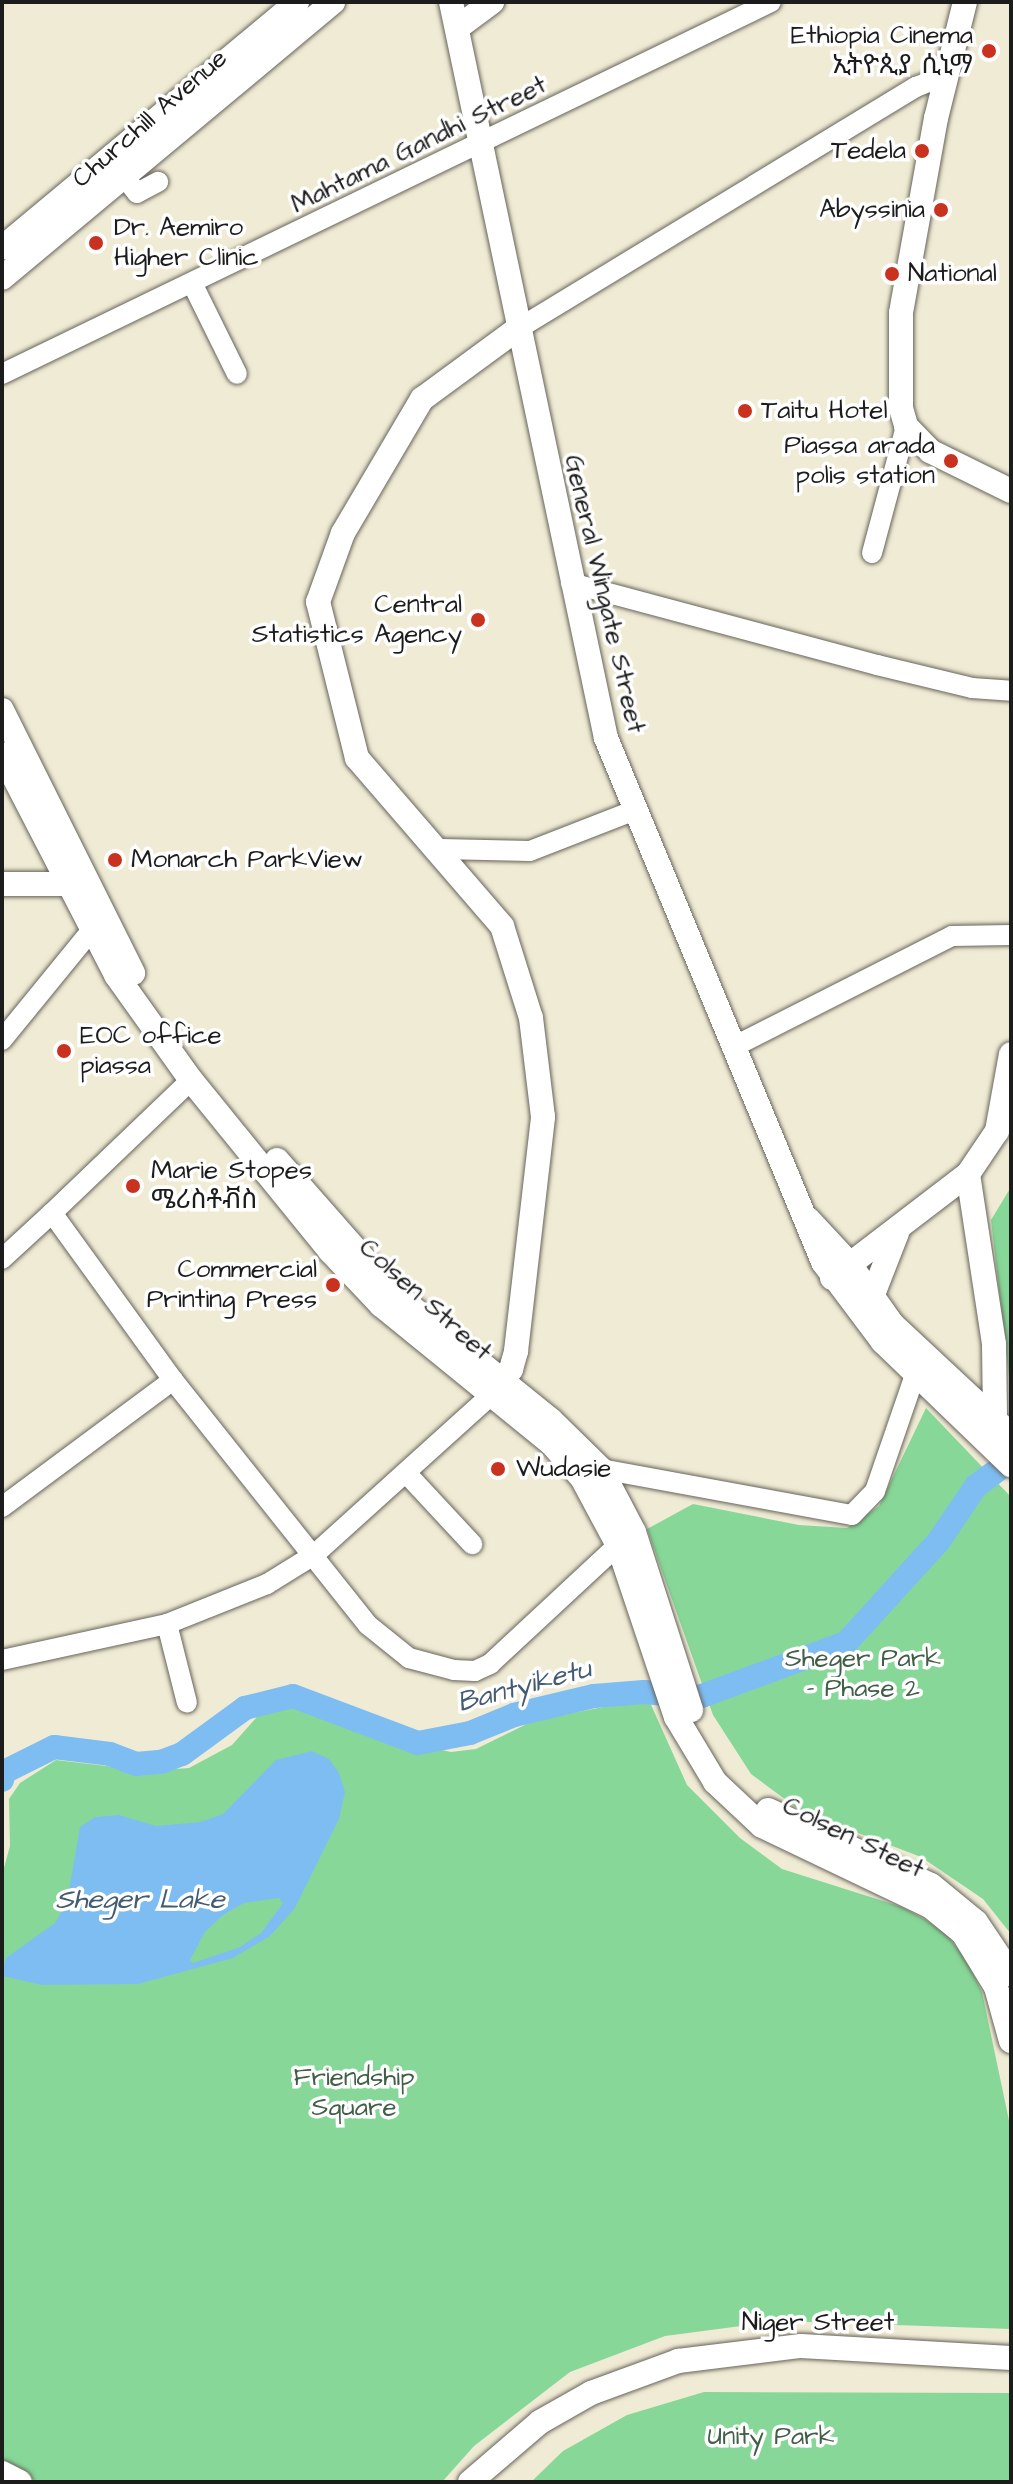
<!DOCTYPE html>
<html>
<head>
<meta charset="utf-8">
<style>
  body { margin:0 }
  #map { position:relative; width:1013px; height:2484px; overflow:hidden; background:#f0ebd4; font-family:"Architects Daughter","Noto Sans Ethiopic",sans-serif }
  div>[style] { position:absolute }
  .green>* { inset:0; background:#87d898 }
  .water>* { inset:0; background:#7ebdf2 }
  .river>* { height:24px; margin:-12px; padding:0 12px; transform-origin:12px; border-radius:12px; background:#7ebdf2 }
  .roads { filter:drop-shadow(0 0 2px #66645c) drop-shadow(0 0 2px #66645c) }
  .minor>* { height:20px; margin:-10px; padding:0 10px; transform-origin:10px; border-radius:10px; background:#fff }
  .major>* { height:24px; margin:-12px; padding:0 12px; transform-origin:12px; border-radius:12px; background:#fff }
  .dots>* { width:22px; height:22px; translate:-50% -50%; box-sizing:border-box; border:4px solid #fff; border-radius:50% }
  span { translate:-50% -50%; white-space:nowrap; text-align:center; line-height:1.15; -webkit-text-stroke:7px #fff; paint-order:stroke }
  .poi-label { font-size:26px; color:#1c1c1c }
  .right { translate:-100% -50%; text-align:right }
  .left { translate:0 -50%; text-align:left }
  .street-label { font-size:26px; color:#1c1c1c }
  .park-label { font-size:26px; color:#415e47 }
  .water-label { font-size:28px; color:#435c72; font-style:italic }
  .frame { position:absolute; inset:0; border:4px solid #1c1c1c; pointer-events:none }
</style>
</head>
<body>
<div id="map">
  <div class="green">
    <i style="clip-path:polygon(1011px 1187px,1011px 1394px,991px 1220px)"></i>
    <i style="clip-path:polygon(926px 1408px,1011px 1497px,1011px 1934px,983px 1899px,921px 1857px,801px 1811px,751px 1774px,713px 1715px,647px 1529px,693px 1504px,799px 1525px,847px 1528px,879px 1506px)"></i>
    <i style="clip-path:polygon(648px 1698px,687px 1785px,740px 1838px,782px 1869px,902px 1907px,926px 1920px,947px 1935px,967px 1961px,982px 1992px,1011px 2130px,1011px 2329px,780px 2321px,665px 2336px,570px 2372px,474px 2446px,442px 2482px,37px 2482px,2px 2459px,2px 1875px,10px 1846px,9px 1799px,20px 1783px,56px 1760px,149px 1771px,189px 1768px,232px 1745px,257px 1717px,297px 1702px,324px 1705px,386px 1738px,451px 1752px,476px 1749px,533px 1721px)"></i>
    <i style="clip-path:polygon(704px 2392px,1011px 2393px,1011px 2482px,531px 2482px,563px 2451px,627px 2415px)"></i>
  </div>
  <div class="water">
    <i style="clip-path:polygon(evenodd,312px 1751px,329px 1759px,339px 1773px,345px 1792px,339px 1819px,295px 1908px,270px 1936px,233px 1958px,138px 1984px,42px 1985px,2px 1976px,6px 1958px,55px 1923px,67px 1902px,80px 1827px,95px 1817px,119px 1815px,156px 1826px,200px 1822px,223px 1814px,276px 1760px,312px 1751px,279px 1898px,283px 1903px,261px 1933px,240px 1947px,193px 1963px,190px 1960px,205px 1932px,223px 1915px,244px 1903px,279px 1898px)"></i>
  </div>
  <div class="river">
    <i style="left:2px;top:1780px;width:8px;rotate:-76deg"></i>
    <i style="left:4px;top:1772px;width:56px;rotate:-26.6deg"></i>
    <i style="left:54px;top:1747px;width:56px;rotate:7.1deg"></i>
    <i style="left:110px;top:1754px;width:28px;rotate:21deg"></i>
    <i style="left:136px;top:1764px;width:25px;rotate:-5deg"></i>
    <i style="left:161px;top:1762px;width:22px;rotate:-21deg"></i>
    <i style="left:182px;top:1754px;width:78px;rotate:-36.1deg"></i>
    <i style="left:245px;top:1708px;width:49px;rotate:-14deg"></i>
    <i style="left:293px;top:1696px;width:134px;rotate:20.6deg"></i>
    <i style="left:418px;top:1743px;width:53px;rotate:-10.9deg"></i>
    <i style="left:470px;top:1733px;width:48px;rotate:-22.2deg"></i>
    <i style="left:514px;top:1715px;width:82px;rotate:-13.4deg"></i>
    <i style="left:594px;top:1696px;width:50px;rotate:-4.6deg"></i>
    <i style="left:644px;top:1692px;width:55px;rotate:5.2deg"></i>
    <i style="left:699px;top:1697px;width:157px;rotate:-20.2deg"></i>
    <i style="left:846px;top:1643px;width:137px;rotate:-47.7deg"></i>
    <i style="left:938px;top:1542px;width:68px;rotate:-55.8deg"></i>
    <i style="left:976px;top:1486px;width:44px;rotate:-36.6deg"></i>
  </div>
  <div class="roads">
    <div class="minor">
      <i style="left:125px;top:178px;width:19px;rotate:51deg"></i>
      <i style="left:137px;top:193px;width:24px;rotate:-28deg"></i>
      <i style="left:193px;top:285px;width:99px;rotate:63.7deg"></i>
      <i style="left:516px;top:330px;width:468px;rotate:-31.3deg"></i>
      <i style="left:916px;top:87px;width:32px;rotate:-22deg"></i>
      <i style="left:2px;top:374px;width:854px;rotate:-25.82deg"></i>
      <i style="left:872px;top:553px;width:131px;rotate:-75deg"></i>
      <i style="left:571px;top:583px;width:317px;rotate:15deg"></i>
      <i style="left:877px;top:665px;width:98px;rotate:13.6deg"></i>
      <i style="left:972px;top:688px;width:39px;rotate:4deg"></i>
      <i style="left:441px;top:849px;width:89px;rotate:1.3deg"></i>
      <i style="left:530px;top:851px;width:113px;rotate:-21.3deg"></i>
      <i style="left:2px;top:1040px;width:141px;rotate:-50.8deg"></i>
      <i style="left:735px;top:1046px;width:243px;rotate:-26.9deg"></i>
      <i style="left:952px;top:936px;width:59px;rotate:-1deg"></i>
      <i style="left:2px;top:1259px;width:68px;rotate:-42.6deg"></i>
      <i style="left:173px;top:1380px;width:206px;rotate:-125.9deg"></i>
      <i style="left:52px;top:1213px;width:192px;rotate:-43.7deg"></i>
      <i style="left:601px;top:1469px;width:255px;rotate:10.4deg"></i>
      <i style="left:852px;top:1515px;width:33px;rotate:-46deg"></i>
      <i style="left:875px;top:1491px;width:126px;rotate:-71deg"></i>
      <i style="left:407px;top:1474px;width:96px;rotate:47.1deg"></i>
      <i style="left:2px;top:1507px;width:213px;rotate:-36.6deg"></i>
      <i style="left:173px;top:1380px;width:313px;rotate:51.5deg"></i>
      <i style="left:368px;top:1625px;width:53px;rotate:38.8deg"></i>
      <i style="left:409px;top:1658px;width:47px;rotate:14.9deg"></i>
      <i style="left:454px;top:1670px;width:21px;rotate:3deg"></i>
      <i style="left:475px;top:1671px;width:17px;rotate:-25deg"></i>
      <i style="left:490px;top:1664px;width:175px;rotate:-42.9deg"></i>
      <i style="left:167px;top:1624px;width:81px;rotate:75.8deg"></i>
      <i style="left:2px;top:1660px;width:169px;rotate:-12.3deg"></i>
      <i style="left:167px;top:1624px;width:108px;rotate:-21.8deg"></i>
      <i style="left:267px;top:1584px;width:55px;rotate:-31.7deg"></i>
      <i style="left:314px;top:1555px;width:239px;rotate:-42.1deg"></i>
    </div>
    <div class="major">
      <i style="left:451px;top:2px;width:752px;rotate:78.11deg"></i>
      <i style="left:606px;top:738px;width:567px;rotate:67.5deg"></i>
      <i style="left:823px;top:1262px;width:100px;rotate:53.1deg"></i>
      <i style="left:883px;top:1342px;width:178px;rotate:43.9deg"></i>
      <i style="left:965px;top:2px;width:120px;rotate:104deg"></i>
      <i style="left:936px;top:118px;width:198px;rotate:100.2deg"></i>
      <i style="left:901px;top:313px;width:95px;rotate:90deg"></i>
      <i style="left:901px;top:408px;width:19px;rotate:74deg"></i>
      <i style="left:906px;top:426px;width:35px;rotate:46deg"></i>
      <i style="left:930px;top:451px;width:90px;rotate:26.3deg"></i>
      <i style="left:457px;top:28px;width:44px;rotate:-36.6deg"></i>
      <i style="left:2px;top:248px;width:384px;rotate:-39.8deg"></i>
      <i style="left:2px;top:278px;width:431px;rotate:-39.8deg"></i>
      <i style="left:2px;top:710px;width:294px;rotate:63.5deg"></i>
      <i style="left:2px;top:754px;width:249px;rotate:62.7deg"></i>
      <i style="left:116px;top:975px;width:129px;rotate:54.5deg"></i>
      <i style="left:191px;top:1080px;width:220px;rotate:50.9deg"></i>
      <i style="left:330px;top:1251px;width:74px;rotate:46.6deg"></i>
      <i style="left:381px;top:1305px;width:219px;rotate:39.1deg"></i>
      <i style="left:551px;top:1443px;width:47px;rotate:48.5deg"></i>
      <i style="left:582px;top:1478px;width:76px;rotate:61.8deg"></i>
      <i style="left:618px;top:1545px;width:182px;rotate:71.4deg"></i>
      <i style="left:676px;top:1717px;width:76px;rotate:59deg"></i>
      <i style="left:715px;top:1782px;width:64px;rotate:43.1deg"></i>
      <i style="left:762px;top:1826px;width:186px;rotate:25.5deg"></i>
      <i style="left:930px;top:1906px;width:43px;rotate:39.3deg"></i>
      <i style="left:963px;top:1933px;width:63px;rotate:58.6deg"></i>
      <i style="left:996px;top:1987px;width:56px;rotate:74.5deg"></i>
      <i style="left:2px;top:884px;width:77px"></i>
      <i style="left:277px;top:1160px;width:177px;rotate:48.7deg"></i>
      <i style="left:394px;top:1293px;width:202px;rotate:39deg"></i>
      <i style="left:551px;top:1420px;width:70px;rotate:44.4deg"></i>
      <i style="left:601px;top:1469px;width:71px;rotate:62.4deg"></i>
      <i style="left:634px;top:1532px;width:187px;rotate:72.2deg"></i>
      <i style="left:968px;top:1174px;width:172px;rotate:81.3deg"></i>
      <i style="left:994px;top:1344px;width:76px;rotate:89.2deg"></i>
      <i style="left:808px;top:1219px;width:60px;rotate:47deg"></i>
      <i style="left:849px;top:1263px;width:75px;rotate:54.8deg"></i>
      <i style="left:892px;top:1324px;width:163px;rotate:43deg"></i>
      <i style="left:832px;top:1278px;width:171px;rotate:-37.4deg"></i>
      <i style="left:968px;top:1174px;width:52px;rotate:-56deg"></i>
      <i style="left:997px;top:1131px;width:78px;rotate:-79.7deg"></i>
      <i style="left:872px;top:1297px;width:69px;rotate:-68.7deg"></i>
      <i style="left:491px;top:1395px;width:33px;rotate:-52deg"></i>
      <i style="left:511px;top:1369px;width:19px;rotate:-74deg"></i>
      <i style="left:516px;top:1351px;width:236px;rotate:-83.4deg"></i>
      <i style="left:543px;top:1117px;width:100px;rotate:-96.9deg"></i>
      <i style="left:531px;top:1018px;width:96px;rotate:-107.5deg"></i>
      <i style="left:502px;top:926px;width:222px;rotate:-130.8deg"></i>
      <i style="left:357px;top:758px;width:161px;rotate:-104deg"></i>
      <i style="left:318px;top:602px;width:73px;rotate:-70.1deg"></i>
      <i style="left:343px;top:533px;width:156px;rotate:-59.5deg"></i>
      <i style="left:422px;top:399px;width:117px;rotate:-36.3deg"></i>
      <i style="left:768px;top:1810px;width:179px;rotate:24.7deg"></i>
      <i style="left:931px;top:1885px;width:58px;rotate:39.4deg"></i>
      <i style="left:976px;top:1922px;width:63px;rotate:56.1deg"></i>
      <i style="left:2px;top:2473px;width:20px;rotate:27deg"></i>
      <i style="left:470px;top:2482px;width:92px;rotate:-40.6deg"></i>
      <i style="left:540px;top:2422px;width:59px;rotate:-29.6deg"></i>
      <i style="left:591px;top:2393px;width:93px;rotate:-20.2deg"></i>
      <i style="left:678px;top:2361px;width:124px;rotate:-7deg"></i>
      <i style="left:801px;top:2346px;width:210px;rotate:3.3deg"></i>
    </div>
  </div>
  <div class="dots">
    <i style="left:989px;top:51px;background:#c8321e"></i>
    <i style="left:922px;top:151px;background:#c8321e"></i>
    <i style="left:941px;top:210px;background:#c8321e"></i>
    <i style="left:96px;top:243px;background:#c8321e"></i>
    <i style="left:892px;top:274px;background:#c8321e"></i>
    <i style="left:745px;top:411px;background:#c8321e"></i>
    <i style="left:951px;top:461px;background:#c8321e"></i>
    <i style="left:478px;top:620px;background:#c8321e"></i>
    <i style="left:115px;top:860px;background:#c8321e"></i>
    <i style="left:64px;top:1051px;background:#c8321e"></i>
    <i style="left:133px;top:1186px;background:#c8321e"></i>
    <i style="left:333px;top:1285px;background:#c8321e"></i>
    <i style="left:498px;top:1469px;background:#c8321e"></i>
  </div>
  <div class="poi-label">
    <span class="right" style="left:973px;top:51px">Ethiopia Cinema<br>ኢትዮጲያ ሲኒማ</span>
    <span class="right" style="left:906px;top:151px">Tedela</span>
    <span class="right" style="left:925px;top:210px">Abyssinia</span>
    <span class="left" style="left:114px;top:243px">Dr. Aemiro<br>Higher Clinic</span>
    <span class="left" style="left:908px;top:274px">National</span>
    <span class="left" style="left:761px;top:411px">Taitu Hotel</span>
    <span class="right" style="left:935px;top:461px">Piassa arada<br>polis station</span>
    <span class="right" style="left:462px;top:620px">Central<br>Statistics Agency</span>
    <span class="left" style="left:131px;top:860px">Monarch ParkView</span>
    <span class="left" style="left:80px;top:1051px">EOC office<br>piassa</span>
    <span class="left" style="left:151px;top:1186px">Marie Stopes<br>ሜሪስቶቭስ</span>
    <span class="right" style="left:317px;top:1285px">Commercial<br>Printing Press</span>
    <span class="left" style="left:516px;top:1469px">Wudasie</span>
  </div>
  <div class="street-label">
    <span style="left:150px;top:119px;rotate:-41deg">Churchill Avenue</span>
    <span style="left:419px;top:145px;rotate:-26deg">Mahtama Gandhi Street</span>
    <span style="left:604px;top:594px;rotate:77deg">General Wingate Street</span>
    <span style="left:425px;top:1300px;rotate:42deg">Colsen Street</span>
    <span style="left:853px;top:1838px;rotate:26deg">Colsen Steet</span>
    <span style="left:818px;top:2323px">Niger Street</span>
  </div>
  <div class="park-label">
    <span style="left:863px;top:1674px">Sheger Park<br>- Phase 2</span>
    <span style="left:354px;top:2093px">Friendship<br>Square</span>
    <span style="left:771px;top:2437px">Unity Park</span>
  </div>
  <div class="water-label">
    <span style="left:524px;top:1686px;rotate:-15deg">Bantyiketu</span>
    <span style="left:140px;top:1900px">Sheger Lake</span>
  </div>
  <div class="frame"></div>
</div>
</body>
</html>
